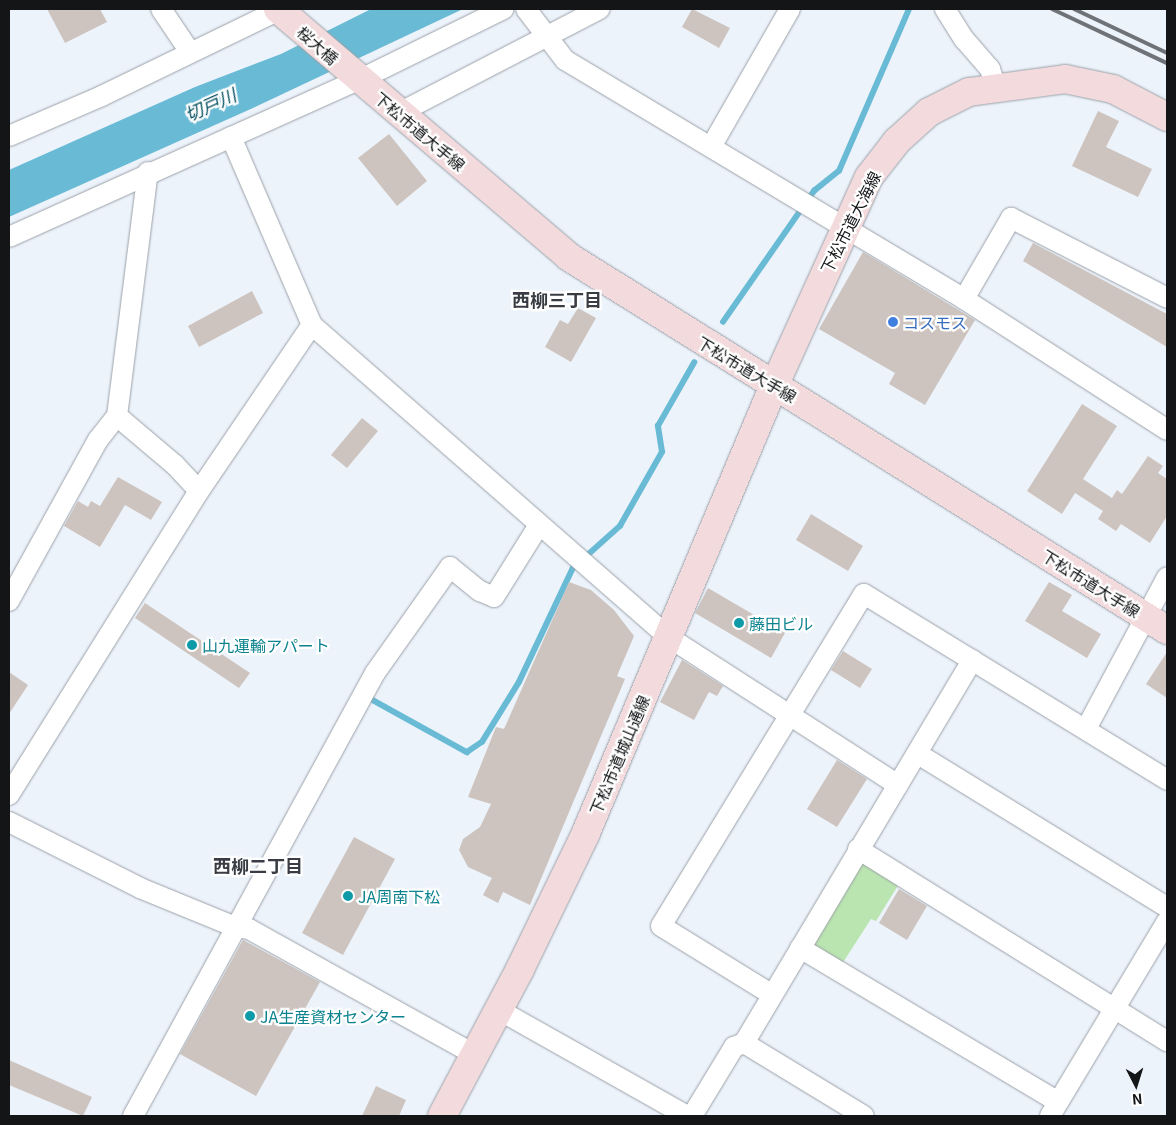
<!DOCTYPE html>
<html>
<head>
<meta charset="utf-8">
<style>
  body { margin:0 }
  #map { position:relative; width:1176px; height:1125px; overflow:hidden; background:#edf3fb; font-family:Georgia,"Noto Sans JP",serif }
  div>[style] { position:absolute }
  .green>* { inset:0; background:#bae5b0 }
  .water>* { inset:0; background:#69bbd5 }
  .stream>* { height:5.5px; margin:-2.75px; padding:0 2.75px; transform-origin:2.75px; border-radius:2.75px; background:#69bbd5 }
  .building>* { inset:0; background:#cdc4bf }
  .roads { filter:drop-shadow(0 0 1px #9ba1a8) drop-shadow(0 0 1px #9ba1a8) }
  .street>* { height:20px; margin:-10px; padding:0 10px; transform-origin:10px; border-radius:10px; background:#fff }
  .secondary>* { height:28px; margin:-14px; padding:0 14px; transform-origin:14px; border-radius:14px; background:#f3dbdd }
  .rail>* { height:4px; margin:-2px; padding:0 2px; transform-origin:2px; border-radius:2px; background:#6f7377 }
  .dots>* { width:14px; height:14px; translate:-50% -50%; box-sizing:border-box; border:2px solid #fff; border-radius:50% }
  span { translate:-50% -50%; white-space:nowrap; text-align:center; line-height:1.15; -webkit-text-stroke:4.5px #fff; paint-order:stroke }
  .street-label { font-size:16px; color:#131517 }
  .shop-label { font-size:16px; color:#366cbe }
  .left { translate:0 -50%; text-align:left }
  .culture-label { font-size:16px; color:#0d838f }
  .water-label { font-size:18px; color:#004d5f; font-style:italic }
  .neighbourhood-label { font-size:18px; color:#393d43; font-weight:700 }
  .frame { position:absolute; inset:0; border:10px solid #131517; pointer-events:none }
  .north { position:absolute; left:1111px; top:1060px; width:50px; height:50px; -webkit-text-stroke:4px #fff; paint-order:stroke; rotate:175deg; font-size:14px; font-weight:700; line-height:20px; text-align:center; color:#131517 }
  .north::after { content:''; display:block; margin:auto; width:18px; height:22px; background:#131517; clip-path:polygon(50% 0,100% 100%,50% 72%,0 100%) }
</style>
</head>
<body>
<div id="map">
  <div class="green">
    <i style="clip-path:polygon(859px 861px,899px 884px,876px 921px,871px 919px,842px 964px,810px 946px)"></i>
  </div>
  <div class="water">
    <i style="clip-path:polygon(371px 9px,463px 9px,253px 108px,9px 217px,9px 170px,195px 87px,281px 54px)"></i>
  </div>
  <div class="stream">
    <i style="left:723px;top:322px;width:160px;rotate:-55.2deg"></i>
    <i style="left:814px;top:191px;width:32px;rotate:-39deg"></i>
    <i style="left:839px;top:171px;width:176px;rotate:-66.6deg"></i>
    <i style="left:367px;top:702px;width:4px;rotate:-63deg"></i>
    <i style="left:369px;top:698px;width:112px;rotate:28.9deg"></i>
    <i style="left:467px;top:752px;width:18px;rotate:-34deg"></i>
    <i style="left:482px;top:742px;width:70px;rotate:-58.3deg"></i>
    <i style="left:519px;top:682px;width:126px;rotate:-64.7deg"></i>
    <i style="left:573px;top:568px;width:63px;rotate:-41.8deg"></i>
    <i style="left:620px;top:526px;width:85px;rotate:-60.4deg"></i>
    <i style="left:662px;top:452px;width:26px;rotate:-99deg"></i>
    <i style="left:658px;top:426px;width:73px;rotate:-60.3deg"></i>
  </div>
  <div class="building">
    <i style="clip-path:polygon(47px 9px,100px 9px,107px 22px,65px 43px)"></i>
    <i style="clip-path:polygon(692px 9px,730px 28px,719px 48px,682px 27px)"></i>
    <i style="clip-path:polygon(1098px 111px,1119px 121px,1106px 147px,1152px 169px,1138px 197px,1072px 166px)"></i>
    <i style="clip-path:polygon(389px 134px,427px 181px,397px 206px,358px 158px)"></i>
    <i style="clip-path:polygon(1033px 243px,1167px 314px,1167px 347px,1023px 261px)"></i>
    <i style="clip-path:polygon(863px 252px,975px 320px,925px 405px,889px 384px,895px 373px,819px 329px)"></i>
    <i style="clip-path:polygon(252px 291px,263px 313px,199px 347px,188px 326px)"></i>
    <i style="clip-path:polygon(578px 308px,596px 318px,571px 362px,545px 347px,560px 320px,568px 324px)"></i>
    <i style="clip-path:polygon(1082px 404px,1117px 426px,1083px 479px,1112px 498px,1117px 490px,1122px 494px,1148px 456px,1163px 466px,1158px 473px,1167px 479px,1167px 516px,1150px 543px,1121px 524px,1116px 531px,1098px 519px,1103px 511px,1075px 493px,1062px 514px,1027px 491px)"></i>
    <i style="clip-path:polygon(362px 418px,378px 431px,347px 468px,331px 455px)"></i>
    <i style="clip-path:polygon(118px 477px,162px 502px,151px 520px,125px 505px,100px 547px,64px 526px,78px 501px,88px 507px,91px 501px,100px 506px)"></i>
    <i style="clip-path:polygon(811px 514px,863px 546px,848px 571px,796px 540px)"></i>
    <i style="clip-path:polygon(569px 582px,591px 590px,614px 610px,634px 636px,617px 676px,625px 679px,530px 905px,503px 892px,498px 903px,483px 895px,492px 878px,468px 867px,459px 850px,463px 839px,480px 827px,491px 804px,468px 797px,496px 727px,504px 729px)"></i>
    <i style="clip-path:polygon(1049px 582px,1072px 595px,1062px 611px,1101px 634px,1087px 658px,1025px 621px)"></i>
    <i style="clip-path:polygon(708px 588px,785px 633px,771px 658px,695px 613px)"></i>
    <i style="clip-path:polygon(145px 603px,250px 673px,239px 688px,135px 618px)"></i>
    <i style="clip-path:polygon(843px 651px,872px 669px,860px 688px,831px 670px)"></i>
    <i style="clip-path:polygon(1167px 652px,1167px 698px,1146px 684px)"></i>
    <i style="clip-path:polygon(682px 660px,723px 686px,717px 696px,709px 692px,694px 720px,660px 702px)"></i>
    <i style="clip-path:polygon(9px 672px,28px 685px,9px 714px)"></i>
    <i style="clip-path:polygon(837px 760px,867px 779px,837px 827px,807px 809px)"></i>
    <i style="clip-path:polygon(354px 837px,395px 859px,343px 955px,302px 933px)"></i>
    <i style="clip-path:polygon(899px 889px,927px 906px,907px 940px,879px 923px)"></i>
    <i style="clip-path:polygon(243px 940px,320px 982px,256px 1096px,180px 1054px)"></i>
    <i style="clip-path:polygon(9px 1060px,92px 1097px,83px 1116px,9px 1085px)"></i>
    <i style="clip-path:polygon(376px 1086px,406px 1100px,399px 1116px,362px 1116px)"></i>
  </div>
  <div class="roads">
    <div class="street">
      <i style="left:161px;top:9px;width:52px;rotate:56deg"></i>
      <i style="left:526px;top:9px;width:64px;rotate:52.6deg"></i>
      <i style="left:565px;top:60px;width:465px;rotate:30.9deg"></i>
      <i style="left:964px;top:299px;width:242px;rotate:32.8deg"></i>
      <i style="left:945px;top:9px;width:36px;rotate:58deg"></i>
      <i style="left:964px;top:39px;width:40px;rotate:49deg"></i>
      <i style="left:990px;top:69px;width:19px;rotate:72deg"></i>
      <i style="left:399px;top:113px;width:226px;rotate:-27.4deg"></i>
      <i style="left:9px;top:136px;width:101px;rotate:-23.3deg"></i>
      <i style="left:102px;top:96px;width:199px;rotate:-25.9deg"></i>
      <i style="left:231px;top:137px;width:205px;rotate:66.7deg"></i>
      <i style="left:312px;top:325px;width:476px;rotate:41.2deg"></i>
      <i style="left:670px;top:638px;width:271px;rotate:32.8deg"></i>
      <i style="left:711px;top:147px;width:159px;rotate:-60.2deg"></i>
      <i style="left:9px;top:237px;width:384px;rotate:-24.2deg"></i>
      <i style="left:359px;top:80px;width:161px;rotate:-26.2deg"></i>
      <i style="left:964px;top:299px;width:94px;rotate:-59.9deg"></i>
      <i style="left:1011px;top:218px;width:175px;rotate:27.1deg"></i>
      <i style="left:117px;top:416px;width:76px;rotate:40.2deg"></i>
      <i style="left:175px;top:465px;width:35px;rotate:47deg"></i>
      <i style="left:9px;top:601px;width:184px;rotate:-61.1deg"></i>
      <i style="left:98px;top:440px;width:31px;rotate:-52deg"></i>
      <i style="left:117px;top:416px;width:246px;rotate:-82.8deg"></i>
      <i style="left:1086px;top:729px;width:172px;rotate:-61.9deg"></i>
      <i style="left:918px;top:754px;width:292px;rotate:31.6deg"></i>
      <i style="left:9px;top:795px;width:358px;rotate:-58deg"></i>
      <i style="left:199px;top:491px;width:201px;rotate:-55.8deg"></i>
      <i style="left:9px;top:822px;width:147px;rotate:26.7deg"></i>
      <i style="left:140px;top:888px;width:103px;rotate:22.3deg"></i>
      <i style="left:235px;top:927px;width:14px;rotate:8deg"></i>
      <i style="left:249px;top:929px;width:259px;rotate:29.1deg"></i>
      <i style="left:858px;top:849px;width:364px;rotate:31.9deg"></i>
      <i style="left:800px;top:948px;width:300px;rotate:30.8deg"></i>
      <i style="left:771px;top:994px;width:129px;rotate:-148.3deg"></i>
      <i style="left:661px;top:926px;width:389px;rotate:-58.6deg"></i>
      <i style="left:864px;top:594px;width:356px;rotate:31.5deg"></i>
      <i style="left:499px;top:1010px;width:216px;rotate:29.4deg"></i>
      <i style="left:744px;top:1043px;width:140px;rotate:31.3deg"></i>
      <i style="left:133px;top:1116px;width:505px;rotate:-61.35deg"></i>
      <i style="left:375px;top:673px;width:130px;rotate:-54.7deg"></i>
      <i style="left:450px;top:567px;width:38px;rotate:39deg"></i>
      <i style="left:480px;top:591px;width:15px;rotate:23deg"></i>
      <i style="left:494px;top:597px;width:85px;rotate:-58deg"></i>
      <i style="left:692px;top:1116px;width:81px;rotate:-58.7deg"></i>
      <i style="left:734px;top:1047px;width:11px;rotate:-22deg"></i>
      <i style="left:744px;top:1043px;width:446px;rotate:-59.2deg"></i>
      <i style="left:1050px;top:1116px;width:227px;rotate:-59deg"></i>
    </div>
    <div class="secondary">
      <i style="left:278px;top:9px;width:382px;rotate:40.4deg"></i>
      <i style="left:569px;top:257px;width:705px;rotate:31.95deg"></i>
      <i style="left:442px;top:1116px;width:166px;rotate:-62deg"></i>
      <i style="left:520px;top:969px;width:149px;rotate:-64.1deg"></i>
      <i style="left:585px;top:835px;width:489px;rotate:-67.2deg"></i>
      <i style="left:775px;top:384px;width:227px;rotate:-65.6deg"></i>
      <i style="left:869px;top:177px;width:46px;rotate:-52.1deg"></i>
      <i style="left:897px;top:141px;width:43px;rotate:-42.2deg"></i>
      <i style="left:929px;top:112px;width:45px;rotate:-26.6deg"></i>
      <i style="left:969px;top:92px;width:97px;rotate:-7.7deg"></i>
      <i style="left:1065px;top:79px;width:49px;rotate:11.8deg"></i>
      <i style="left:1113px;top:89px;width:61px;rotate:27.4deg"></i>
    </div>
  </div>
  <div class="rail">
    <i style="left:1052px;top:9px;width:127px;rotate:25.2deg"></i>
    <i style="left:1074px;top:9px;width:103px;rotate:25.3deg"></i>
  </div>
  <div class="dots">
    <i style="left:893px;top:322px;background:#3f7fe0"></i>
    <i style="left:739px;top:623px;background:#0f9aa8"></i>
    <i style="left:192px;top:645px;background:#0f9aa8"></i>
    <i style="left:348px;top:896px;background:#0f9aa8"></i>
    <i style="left:250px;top:1016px;background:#0f9aa8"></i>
  </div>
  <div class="street-label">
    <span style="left:318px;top:45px;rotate:42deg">桜大橋</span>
    <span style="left:420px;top:131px;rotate:40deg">下松市道大手線</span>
    <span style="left:850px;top:222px;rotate:-63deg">下松市道大海線</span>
    <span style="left:747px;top:369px;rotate:31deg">下松市道大手線</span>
    <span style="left:1091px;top:583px;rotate:32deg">下松市道大手線</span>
    <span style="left:619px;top:755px;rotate:-67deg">下松市道城山通線</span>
  </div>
  <div class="shop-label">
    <span class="left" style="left:903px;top:322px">コスモス</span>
  </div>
  <div class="culture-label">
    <span class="left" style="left:749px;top:623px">藤田ビル</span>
    <span class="left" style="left:202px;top:645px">山九運輸アパート</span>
    <span class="left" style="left:358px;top:896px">JA周南下松</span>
    <span class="left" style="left:260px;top:1016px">JA生産資材センター</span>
  </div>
  <div class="water-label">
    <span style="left:210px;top:104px;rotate:-24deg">切戸川</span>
  </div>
  <div class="neighbourhood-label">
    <span style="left:557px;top:299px">西柳三丁目</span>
    <span style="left:258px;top:865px">西柳二丁目</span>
  </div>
  <div class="frame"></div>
  <div class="north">N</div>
</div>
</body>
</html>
